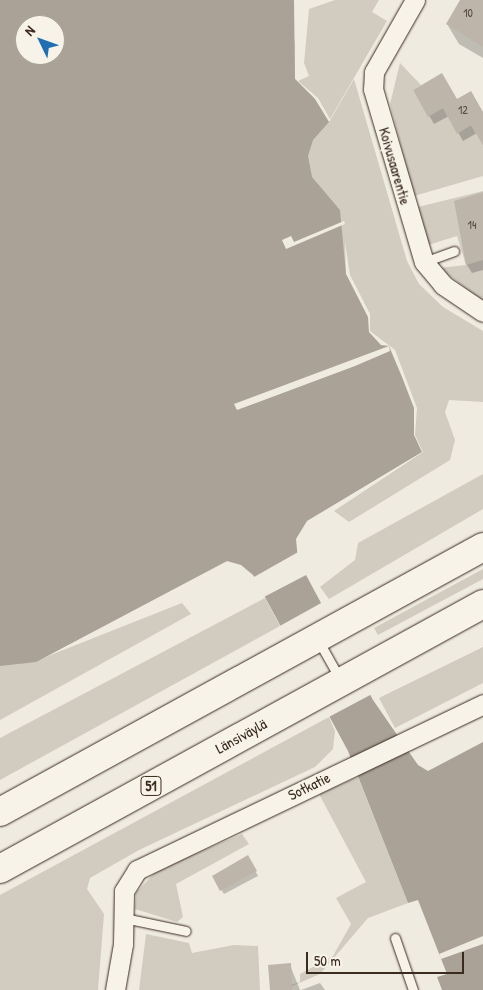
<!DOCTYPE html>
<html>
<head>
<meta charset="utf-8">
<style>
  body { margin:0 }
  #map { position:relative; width:483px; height:990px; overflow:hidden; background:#efebe0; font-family:"Patrick Hand",sans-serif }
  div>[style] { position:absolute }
  .green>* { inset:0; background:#d1cbc0 }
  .water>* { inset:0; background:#aaa296 }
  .pier>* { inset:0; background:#efebe0 }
  .shadow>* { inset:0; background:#0003 }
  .building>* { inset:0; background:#bdb5aa }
  .roads { filter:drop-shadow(0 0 1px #3b2a1e) drop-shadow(0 0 1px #3b2a1e) }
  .service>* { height:9px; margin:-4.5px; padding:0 4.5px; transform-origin:4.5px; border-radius:4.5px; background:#f7f3e8 }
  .minor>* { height:19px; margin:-9.5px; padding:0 9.5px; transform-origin:9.5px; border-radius:9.5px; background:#f7f3e8 }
  .motorway>* { height:28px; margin:-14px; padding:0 14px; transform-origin:14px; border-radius:14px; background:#f7f3e8 }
  span { translate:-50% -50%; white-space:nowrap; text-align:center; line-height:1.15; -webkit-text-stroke:4.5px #f7f3e8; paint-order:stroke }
  .number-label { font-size:12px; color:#5c4d41 }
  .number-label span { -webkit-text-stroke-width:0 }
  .shield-label span { padding:1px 4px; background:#f7f3e8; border:1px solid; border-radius:4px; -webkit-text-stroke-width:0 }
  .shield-label { font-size:14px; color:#3b2a1e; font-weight:700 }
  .street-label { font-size:15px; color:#3b2a1e }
  .north { position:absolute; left:15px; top:15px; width:50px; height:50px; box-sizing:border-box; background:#f7f3e8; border:1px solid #aca397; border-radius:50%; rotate:312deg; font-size:14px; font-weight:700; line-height:20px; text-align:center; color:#3b2a1e }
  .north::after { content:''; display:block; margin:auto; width:18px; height:22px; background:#1f6fb2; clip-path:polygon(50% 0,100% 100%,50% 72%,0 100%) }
  .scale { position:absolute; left:306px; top:952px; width:158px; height:22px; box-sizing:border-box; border:2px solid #3b2a1e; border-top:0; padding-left:6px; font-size:15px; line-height:18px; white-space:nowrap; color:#3b2a1e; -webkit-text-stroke:4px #f7f3e8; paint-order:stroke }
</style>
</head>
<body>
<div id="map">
  <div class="green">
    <i style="clip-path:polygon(335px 0,379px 0,372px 12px,387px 21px,330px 119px,318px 98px,298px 81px,309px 76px,304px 63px,309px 9px)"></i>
    <i style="clip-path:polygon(295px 40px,295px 79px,315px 99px,329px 122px,354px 79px,407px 261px,419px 284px,443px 307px,483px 331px,483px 402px,449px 400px,445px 412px,455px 440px,450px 460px,349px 522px,334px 511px,423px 452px,415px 435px,417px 408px,395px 350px,370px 331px,370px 314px,350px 275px,345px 242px,346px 274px,360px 302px,232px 147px)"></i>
    <i style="clip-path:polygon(400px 63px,421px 85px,413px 90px,428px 116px,443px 108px,457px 133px,471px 125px,483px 146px,483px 176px,414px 196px,390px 104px)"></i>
    <i style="clip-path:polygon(483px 191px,483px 301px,439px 268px,466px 265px,457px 236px,428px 245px,418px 207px)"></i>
    <i style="clip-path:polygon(483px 474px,483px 509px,329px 599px,320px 587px,355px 560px,358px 543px)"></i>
    <i style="clip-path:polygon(0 512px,227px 561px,43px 658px,182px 603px,191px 614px,0 720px)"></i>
    <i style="clip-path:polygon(483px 569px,483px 579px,378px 635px,374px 628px)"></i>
    <i style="clip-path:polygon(265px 598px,280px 626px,0 780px,0 738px)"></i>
    <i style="clip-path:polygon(483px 647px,483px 683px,395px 728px,379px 698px)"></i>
    <i style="clip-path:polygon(329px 717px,335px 731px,333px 749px,315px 767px,139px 850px,90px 878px,87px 889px,104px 914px,98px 990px,0 990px,0 895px)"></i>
    <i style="clip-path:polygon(358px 777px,408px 903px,368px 918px,320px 974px,283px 990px,277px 990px,300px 982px,300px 974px,333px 956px,351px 924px,336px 898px,366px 882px,319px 794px)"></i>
    <i style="clip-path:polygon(242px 834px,249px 844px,176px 884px,183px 917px,177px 922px,135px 909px,136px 893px,157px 870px)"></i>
    <i style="clip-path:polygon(146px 934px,189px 943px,192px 953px,234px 945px,258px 946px,260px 990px,139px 990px)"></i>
  </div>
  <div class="water">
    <i style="clip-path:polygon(evenodd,0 0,294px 0,295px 79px,315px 99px,329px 122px,313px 140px,308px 156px,312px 177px,340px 210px,346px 274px,368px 317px,369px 332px,381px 345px,389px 346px,402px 377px,414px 408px,414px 435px,422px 452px,307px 521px,296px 539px,298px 560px,373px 700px,418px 765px,428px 771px,483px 742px,483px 990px,442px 990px,437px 977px,447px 974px,418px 900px,408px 903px,348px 751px,253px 575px,241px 565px,227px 561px,36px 662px,0 666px,0 0,25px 25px,55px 25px,55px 55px,25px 55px,25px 25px)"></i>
  </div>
  <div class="pier">
    <i style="clip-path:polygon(344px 221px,345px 224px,286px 249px,282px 240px,291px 236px,294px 242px)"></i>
    <i style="clip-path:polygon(389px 346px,390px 351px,355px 366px,237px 410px,234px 404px)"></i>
    <i style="clip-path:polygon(300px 551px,308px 574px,262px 598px,252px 578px)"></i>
    <i style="clip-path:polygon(323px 602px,372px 694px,327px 718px,278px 627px)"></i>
    <i style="clip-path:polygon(483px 936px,483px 944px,441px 959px,439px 954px)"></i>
  </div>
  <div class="shadow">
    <i style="clip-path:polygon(462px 0,483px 0,483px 58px,459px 44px,447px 24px)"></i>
    <i style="clip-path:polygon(415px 91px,457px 101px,483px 114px,483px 143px,477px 133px,463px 141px,449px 116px,434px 124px)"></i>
    <i style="clip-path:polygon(483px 193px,483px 270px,472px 273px,467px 265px)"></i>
    <i style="clip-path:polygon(248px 857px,258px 876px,224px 894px,213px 876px)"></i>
    <i style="clip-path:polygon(290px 965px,300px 990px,280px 990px)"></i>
    <i style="clip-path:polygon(320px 983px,325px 990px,301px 990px)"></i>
  </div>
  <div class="building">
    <i style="clip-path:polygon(460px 0,483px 0,483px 47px,446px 24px)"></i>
    <i style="clip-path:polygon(442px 73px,457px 99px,471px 91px,483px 112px,483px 146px,471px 125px,457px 134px,443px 108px,428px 117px,413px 90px)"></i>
    <i style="clip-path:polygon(483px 192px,483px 260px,466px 265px,454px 201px)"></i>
    <i style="clip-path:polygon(248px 855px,257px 871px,220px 891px,212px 876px)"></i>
    <i style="clip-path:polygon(291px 963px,292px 990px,270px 990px,268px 965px)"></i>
  </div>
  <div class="roads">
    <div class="service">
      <i style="left:424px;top:262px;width:32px;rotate:-20deg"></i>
      <i style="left:318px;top:640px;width:45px;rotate:60.6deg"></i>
      <i style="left:124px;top:918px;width:63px;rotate:11.8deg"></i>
      <i style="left:395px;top:938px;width:55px;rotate:70.9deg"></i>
    </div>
    <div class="minor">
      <i style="left:415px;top:0;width:83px;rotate:119.7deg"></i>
      <i style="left:374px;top:72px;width:17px;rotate:93deg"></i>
      <i style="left:373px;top:89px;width:180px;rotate:73.6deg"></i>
      <i style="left:424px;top:262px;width:30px;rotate:50deg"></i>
      <i style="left:443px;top:285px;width:48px;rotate:34deg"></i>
      <i style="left:115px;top:990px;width:47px;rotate:-80.1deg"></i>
      <i style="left:123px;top:944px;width:53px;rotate:-88.9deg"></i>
      <i style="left:124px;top:891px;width:25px;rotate:-58deg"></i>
      <i style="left:137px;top:870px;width:384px;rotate:-25.6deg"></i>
    </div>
    <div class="motorway">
      <i style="left:0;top:812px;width:551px;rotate:-28.75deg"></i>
      <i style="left:0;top:869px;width:551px;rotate:-28.75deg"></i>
    </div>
  </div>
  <div class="number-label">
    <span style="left:468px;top:13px">10</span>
    <span style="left:463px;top:110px">12</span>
    <span style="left:472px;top:225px">14</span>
  </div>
  <div class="shield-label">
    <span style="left:151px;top:786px">51</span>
  </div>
  <div class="street-label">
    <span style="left:395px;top:166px;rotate:74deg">Koivusaarentie</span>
    <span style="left:241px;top:736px;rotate:-29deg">Länsiväylä</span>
    <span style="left:309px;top:786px;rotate:-26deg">Sotkatie</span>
  </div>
  <div class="north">N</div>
  <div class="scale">50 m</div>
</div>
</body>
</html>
